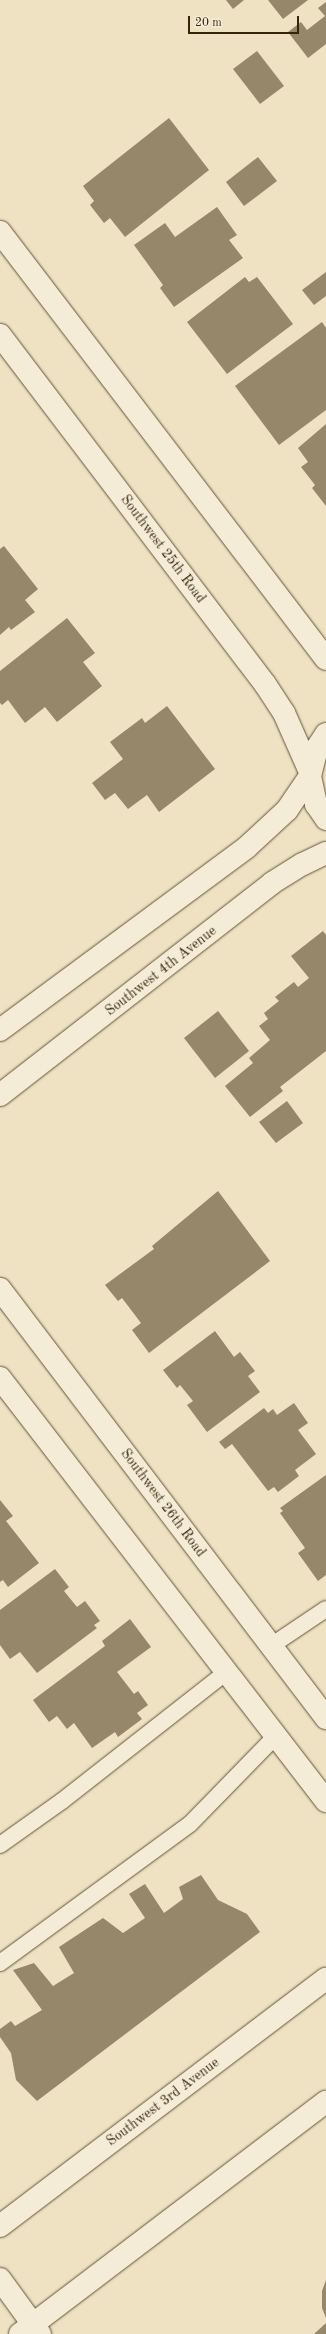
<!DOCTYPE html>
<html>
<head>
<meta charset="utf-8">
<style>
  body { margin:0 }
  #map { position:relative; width:326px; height:2334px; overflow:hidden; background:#eee2c2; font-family:"Old Standard TT",serif }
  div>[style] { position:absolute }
  .building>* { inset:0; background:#96866a }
  .roads { filter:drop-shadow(0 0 1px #645338) drop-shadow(0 0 1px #645338) }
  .lane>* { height:16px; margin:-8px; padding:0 8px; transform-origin:8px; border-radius:8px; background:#f4ecd7 }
  .street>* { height:22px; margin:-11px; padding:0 11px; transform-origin:11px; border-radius:11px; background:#f4ecd7 }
  .secondary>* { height:22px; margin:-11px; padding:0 11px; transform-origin:11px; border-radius:11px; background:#f4ecd7 }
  span { translate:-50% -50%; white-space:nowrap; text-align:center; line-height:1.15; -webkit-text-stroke:3.5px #f4ecd7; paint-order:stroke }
  .street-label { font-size:14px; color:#36230a }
  .scale { position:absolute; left:188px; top:16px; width:111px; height:18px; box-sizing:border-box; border:2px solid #36230a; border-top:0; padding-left:5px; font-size:12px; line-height:14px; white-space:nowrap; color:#36230a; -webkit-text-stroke:3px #f4ecd7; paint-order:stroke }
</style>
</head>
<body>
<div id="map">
  <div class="building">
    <i style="clip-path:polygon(226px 0,244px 0,233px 9px)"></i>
    <i style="clip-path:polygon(268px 0,308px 0,283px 19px)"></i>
    <i style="clip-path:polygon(326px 2px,326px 44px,308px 58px,288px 32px,301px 22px,307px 30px,325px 16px,318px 8px)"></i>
    <i style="clip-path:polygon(257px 51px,284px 86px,260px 104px,233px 69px)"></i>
    <i style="clip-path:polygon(169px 118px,209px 170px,125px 237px,110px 218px,104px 223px,90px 205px,94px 201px,83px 186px)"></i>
    <i style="clip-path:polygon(258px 157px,277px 181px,244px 206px,226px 182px)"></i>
    <i style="clip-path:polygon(217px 207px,237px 235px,229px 240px,243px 258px,174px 307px,160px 288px,163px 285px,134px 245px,165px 223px,175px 237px)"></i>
    <i style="clip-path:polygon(326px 272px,326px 296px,314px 305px,302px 290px)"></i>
    <i style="clip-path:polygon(245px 277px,249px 282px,257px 277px,293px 324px,227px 374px,187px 322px)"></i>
    <i style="clip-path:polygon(322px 322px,326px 328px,326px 410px,279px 445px,235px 386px)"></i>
    <i style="clip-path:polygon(326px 424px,326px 506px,312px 488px,315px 485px,301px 467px,308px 462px,298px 448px)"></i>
    <i style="clip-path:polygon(4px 546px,38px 589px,25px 600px,35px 612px,11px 630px,9px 627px,0 635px,0 549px)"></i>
    <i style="clip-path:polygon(67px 618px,95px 653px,83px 662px,102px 686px,57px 722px,45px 707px,25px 723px,8px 700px,2px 705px,0 703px,0 671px)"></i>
    <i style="clip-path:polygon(167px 706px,215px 769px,159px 812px,147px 795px,128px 809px,115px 793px,105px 800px,92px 783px,123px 759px,110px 742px,142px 718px,145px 723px)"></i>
    <i style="clip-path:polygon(323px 931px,326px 935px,326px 1051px,280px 1087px,283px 1091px,250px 1117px,225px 1086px,253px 1063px,249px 1058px,270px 1040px,259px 1026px,268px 1019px,264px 1013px,279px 1001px,275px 997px,294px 982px,298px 987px,309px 978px,291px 956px)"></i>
    <i style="clip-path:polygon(218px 1011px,249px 1051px,215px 1078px,184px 1038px)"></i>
    <i style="clip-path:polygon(287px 1101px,303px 1123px,276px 1143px,259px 1122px)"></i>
    <i style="clip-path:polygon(218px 1191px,270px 1261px,149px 1353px,132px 1330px,141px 1323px,122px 1298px,118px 1301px,105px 1285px,154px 1249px,152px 1246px)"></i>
    <i style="clip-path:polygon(215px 1331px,234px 1357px,240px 1352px,255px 1371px,248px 1376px,260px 1392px,207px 1432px,187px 1405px,193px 1401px,180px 1385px,177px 1388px,163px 1370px)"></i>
    <i style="clip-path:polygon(294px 1403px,308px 1423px,298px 1430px,316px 1454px,295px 1470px,299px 1476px,278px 1492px,274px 1487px,268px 1491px,232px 1444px,225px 1449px,219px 1442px,264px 1408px,268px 1413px,273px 1409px,277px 1415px)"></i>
    <i style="clip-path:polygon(326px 1475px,326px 1575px,318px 1581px,298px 1553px,305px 1548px,280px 1513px,283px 1511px,280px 1508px)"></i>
    <i style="clip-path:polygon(0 1500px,13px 1516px,6px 1521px,39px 1563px,8px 1587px,3px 1580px,0 1582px)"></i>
    <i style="clip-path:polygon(55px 1569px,69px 1587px,64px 1591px,77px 1607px,85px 1601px,100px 1621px,94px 1625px,97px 1628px,37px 1673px,20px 1652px,10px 1659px,0 1645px,0 1610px)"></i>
    <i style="clip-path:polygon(130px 1619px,151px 1647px,117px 1672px,134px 1694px,138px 1691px,148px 1705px,137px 1713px,142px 1719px,118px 1737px,115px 1732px,92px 1748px,74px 1723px,67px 1729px,57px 1716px,49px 1722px,33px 1700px,105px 1646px,102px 1641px)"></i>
    <i style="clip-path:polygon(201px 1875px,218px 1900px,247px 1914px,260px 1932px,37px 2101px,16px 2080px,11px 2053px,0 2037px,0 2029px,11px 2021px,15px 2026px,42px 2010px,13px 1970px,34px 1963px,53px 1986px,74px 1973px,59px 1947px,103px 1918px,123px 1933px,145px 1918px,129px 1894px,145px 1884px,164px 1913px,183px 1899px,179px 1887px)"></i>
    <i style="clip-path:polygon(326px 2280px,326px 2318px,322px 2308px,322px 2291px)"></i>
    <i style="clip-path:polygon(326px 2323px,326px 2334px,314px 2334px)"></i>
  </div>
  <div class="roads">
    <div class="lane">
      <i style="left:271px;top:1646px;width:66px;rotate:-33.9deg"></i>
      <i style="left:0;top:1845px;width:76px;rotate:-35.4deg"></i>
      <i style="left:62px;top:1801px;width:207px;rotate:-38.1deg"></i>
      <i style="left:0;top:1963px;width:235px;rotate:-36.2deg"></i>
      <i style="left:190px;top:1824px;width:122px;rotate:-45.7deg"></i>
    </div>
    <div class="street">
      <i style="left:0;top:232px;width:537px;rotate:52.64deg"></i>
      <i style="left:0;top:335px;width:438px;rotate:52.8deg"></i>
      <i style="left:265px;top:684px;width:35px;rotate:57deg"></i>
      <i style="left:284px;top:713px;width:64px;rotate:66.2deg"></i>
      <i style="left:326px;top:734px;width:17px;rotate:123deg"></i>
      <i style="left:317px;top:748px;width:29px;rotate:104deg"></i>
      <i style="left:310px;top:776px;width:29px;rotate:78deg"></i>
      <i style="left:316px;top:804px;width:18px;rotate:56deg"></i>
      <i style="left:0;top:1030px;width:307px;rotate:-36.5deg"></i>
      <i style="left:247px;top:847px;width:54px;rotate:-42.8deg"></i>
      <i style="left:287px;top:810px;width:41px;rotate:-55.9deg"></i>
      <i style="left:0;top:1095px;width:345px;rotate:-37.9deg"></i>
      <i style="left:272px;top:883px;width:36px;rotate:-32deg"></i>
      <i style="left:303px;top:864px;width:25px;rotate:-26deg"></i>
      <i style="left:0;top:1289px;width:539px;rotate:52.77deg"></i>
      <i style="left:0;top:1378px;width:534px;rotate:52.38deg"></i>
      <i style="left:0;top:2279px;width:68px;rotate:54deg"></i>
    </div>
    <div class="secondary">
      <i style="left:0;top:2226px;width:409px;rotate:-37.2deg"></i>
      <i style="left:20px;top:2334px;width:384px;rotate:-37.2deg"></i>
    </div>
  </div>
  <div class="street-label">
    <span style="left:163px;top:549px;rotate:53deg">Southwest 25th Road</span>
    <span style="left:161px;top:971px;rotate:-38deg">Southwest 4th Avenue</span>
    <span style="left:163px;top:1503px;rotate:53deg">Southwest 26th Road</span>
    <span style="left:163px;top:2102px;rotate:-37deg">Southwest 3rd Avenue</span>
  </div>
  <div class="scale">20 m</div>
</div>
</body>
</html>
